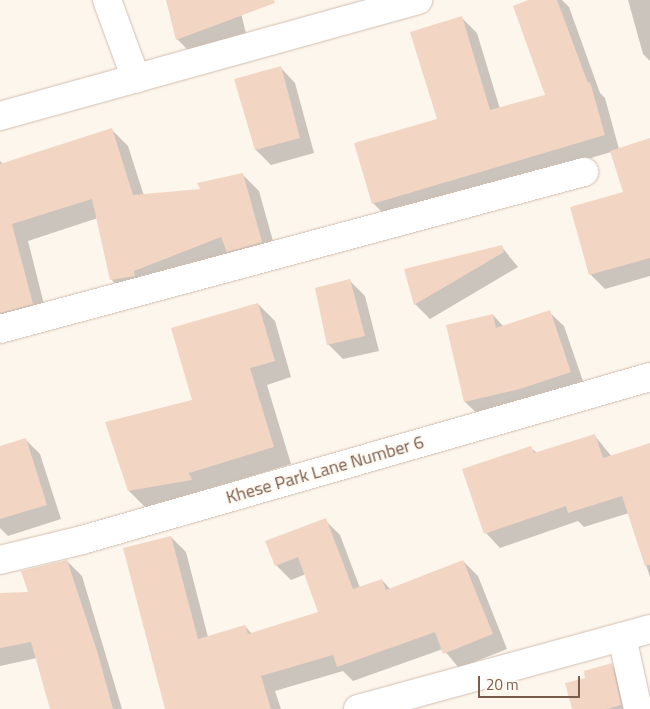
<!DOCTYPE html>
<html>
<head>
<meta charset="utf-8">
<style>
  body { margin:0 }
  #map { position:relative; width:650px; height:709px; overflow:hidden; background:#fdf6ec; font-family:"Titillium Web",sans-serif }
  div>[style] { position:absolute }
  .shadow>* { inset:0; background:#0003 }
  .building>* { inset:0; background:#f3d5c3 }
  .roads { filter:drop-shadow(0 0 1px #d1beb0) drop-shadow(0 0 1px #d1beb0) }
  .minor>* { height:28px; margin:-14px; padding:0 14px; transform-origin:14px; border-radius:14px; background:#fff }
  span { translate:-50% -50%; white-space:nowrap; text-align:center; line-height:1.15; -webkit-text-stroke:4px #fffaf3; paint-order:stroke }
  .street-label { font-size:18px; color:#7a5c4d }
  .scale { position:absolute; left:478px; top:676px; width:102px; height:22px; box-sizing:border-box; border:2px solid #7a5c4d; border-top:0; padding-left:6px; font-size:15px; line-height:18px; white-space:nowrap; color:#7a5c4d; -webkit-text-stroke:4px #fffaf3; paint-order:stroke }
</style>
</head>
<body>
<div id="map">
  <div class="shadow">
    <i style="clip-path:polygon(168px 0,238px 0,246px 34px,192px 54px,177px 39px)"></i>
    <i style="clip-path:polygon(532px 0,562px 0,569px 7px,600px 93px,605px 98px,619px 149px,650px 139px,650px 276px,605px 289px,591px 275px,571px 208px,625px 193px,611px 152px,388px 218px,373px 203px,438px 120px,462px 18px,477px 33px,500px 109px,547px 96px)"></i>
    <i style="clip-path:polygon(628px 0,650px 0,650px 61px,643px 54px)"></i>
    <i style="clip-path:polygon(281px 68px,295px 83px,314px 153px,271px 165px,256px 150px,236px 80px)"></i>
    <i style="clip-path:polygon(111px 129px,128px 146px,144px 196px,202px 190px,243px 175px,259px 191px,278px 259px,127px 296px,111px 279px,98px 218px,28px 241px,48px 320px,0 333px,0 161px,3px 164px)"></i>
    <i style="clip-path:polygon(501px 246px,518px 267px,430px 319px,415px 304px,406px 270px)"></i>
    <i style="clip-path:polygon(350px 281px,365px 296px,379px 351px,343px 359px,328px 344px)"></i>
    <i style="clip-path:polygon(258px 304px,275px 321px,291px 377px,267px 385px,291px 464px,206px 490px,208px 497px,146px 508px,129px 491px)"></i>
    <i style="clip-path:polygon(549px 312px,564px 326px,585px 387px,480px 416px,465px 402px,493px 315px,504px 327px)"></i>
    <i style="clip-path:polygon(595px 436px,612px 457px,650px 444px,650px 577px,629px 513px,584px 527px,578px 521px,500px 548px,486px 533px,531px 448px,537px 453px)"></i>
    <i style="clip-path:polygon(25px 439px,40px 454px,61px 519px,8px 536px,0 528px,0 447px)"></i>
    <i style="clip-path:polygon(325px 520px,340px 535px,360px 588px,382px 580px,391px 590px,463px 561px,478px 576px,507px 649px,459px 668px,443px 649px,353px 681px,343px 671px,275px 691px,281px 709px,166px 709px,171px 537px,186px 552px,208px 637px,245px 626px,252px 634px,319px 613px,306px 574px,291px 580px,276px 565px)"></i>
    <i style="clip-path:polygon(67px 561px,82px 576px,122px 709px,51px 709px,37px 658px,0 666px,0 595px,29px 594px)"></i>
    <i style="clip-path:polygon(611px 665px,630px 683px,635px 709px,573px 709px,587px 679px)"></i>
  </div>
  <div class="building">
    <i style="clip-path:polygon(166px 0,274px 0,275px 3px,176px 40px)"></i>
    <i style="clip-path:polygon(528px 0,557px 0,588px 83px,590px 82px,605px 135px,372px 204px,354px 143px,437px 119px,410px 32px,462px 16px,490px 110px,545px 95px,513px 6px)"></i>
    <i style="clip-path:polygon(281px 66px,300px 138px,255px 150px,234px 79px)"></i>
    <i style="clip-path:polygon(112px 128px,133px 195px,200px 189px,197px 183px,243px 173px,262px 242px,227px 252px,221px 237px,134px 271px,135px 276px,110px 280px,92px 199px,12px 224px,33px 304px,0 313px,0 164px)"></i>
    <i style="clip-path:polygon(650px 138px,650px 258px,589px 275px,570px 207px,623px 192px,610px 151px)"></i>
    <i style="clip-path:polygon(502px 245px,504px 252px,414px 305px,404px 269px)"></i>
    <i style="clip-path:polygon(350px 279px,365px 336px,327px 345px,315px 288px)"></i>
    <i style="clip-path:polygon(258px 303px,275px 361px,250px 368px,274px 447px,189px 473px,192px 480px,128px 491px,105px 422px,192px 400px,171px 328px)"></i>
    <i style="clip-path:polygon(550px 310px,571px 372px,520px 389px,464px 402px,446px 325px,493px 314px,496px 328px)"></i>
    <i style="clip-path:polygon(595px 434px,603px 458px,650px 443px,650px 565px,645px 566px,622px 496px,568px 513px,566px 506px,484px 534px,462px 469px,531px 446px,534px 453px)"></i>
    <i style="clip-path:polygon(26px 438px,47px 505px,0 519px,0 446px)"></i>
    <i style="clip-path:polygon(326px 518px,353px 589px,382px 579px,386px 590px,463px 560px,493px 634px,443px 654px,435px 632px,337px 667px,333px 655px,261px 676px,271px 709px,165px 709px,123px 548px,171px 536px,198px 639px,245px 625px,248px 634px,318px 612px,298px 557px,275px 566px,265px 541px)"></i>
    <i style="clip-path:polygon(67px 560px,98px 654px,113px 709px,50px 709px,31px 642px,0 648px,0 593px,28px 592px,21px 571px)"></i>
    <i style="clip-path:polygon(612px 663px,621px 705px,607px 709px,572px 709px,565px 683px,585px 678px,584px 671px)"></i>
  </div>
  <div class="roads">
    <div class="minor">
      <i style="left:107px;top:0;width:84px;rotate:69.8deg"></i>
      <i style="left:0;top:116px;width:434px;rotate:-15.5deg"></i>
      <i style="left:0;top:329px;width:605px;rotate:-15.05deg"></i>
      <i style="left:0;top:560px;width:84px;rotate:-13.7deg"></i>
      <i style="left:82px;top:540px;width:591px;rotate:-16.01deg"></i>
      <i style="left:622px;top:637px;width:74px;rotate:77.5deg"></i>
      <i style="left:358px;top:709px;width:303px;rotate:-15.3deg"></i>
    </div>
  </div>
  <div class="street-label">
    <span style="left:325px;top:470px;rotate:-16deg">Khese Park Lane Number 6</span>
  </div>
  <div class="scale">20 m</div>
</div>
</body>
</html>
